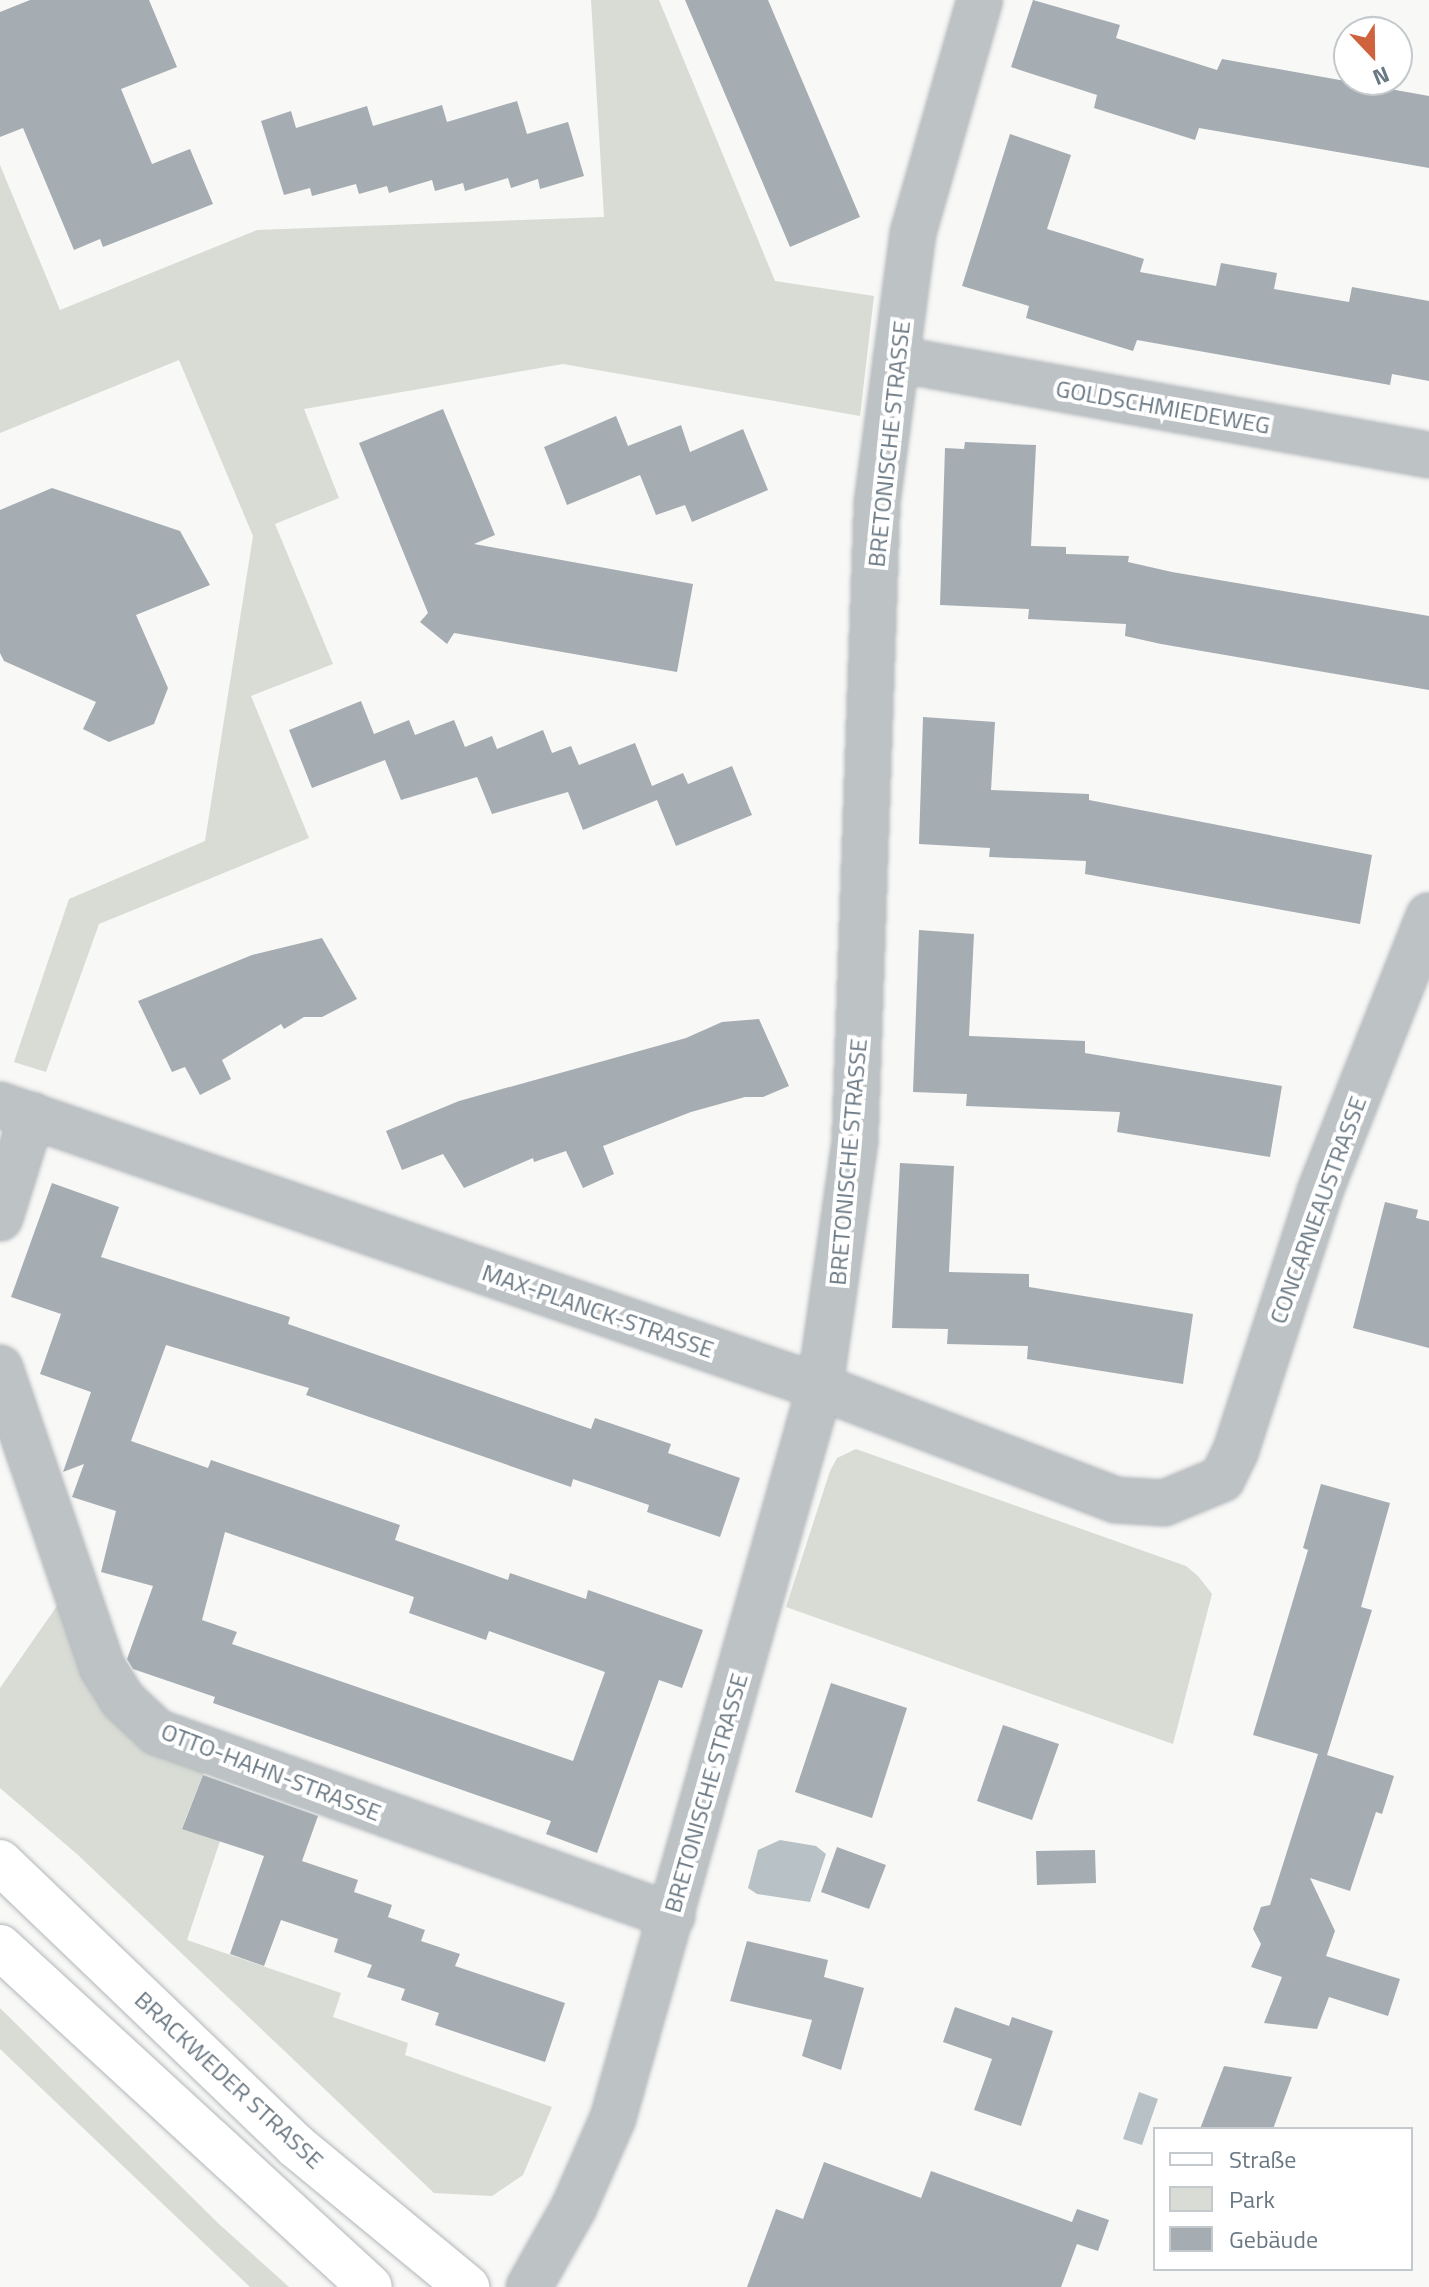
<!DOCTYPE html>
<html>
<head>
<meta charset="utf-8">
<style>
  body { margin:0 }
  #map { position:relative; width:1429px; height:2287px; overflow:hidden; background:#f8f8f6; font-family:"Titillium Web",sans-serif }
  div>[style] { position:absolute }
  .green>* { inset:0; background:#d8dcd5 }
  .water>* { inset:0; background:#b8c2c6 }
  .building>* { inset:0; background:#a5adb2 }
  .roads { filter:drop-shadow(0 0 2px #b2b7bb) drop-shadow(0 0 2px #b2b7bb) }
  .street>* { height:44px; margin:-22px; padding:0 22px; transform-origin:22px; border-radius:22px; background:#bdc2c5 }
  .secondary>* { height:44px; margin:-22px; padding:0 22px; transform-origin:22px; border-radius:22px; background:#fff }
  span { translate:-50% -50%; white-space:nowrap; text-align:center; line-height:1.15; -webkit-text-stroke:8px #fff; paint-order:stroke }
  .street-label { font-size:24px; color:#6a7883 }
  .legend { position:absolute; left:1153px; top:2127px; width:260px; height:144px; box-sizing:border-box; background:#fff; border:2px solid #c3c9cd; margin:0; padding:10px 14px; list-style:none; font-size:24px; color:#6a7883 }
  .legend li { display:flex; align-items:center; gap:16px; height:40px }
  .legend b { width:40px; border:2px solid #c3c9cd }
  .north { position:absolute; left:1333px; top:16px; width:80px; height:80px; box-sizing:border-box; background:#fff; border:2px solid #c3c9cd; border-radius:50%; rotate:158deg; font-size:22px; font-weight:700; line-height:32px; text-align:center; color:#6a7883 }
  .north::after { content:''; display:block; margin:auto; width:28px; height:36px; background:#cf633e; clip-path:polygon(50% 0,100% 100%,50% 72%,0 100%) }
</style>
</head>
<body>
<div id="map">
  <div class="green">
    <i style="clip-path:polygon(591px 0,659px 0,775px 281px,874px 296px,860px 416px,563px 364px,304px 409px,339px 498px,275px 524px,333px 664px,251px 696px,309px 838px,99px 924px,46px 1072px,14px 1062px,69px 899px,205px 841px,253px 536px,179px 360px,0 433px,0 165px,60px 310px,257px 230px,604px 217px)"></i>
    <i style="clip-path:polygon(856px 1449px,1186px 1566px,1198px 1576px,1212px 1594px,1173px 1744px,786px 1607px,830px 1471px,837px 1458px)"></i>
    <i style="clip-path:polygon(59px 1603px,85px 1676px,163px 1756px,204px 1772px,182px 1828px,220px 1841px,187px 1940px,341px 1993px,333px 2017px,408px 2043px,405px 2055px,552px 2107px,523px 2175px,492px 2196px,434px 2193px,78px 1855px,0 1788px,0 1688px)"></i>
    <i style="clip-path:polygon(0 2008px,219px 2224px,289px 2287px,250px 2287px,0 2049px)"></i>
  </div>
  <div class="water">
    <i style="clip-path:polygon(780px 1840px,816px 1846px,826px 1854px,810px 1902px,757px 1894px,748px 1888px,758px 1850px)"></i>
    <i style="clip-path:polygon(1139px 2092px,1158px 2099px,1142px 2145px,1123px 2139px)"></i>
  </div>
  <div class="building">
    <i style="clip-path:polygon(30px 0,149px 0,177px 67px,121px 89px,152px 164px,190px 149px,213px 204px,103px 247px,100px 239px,74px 250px,23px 128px,0 137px,0 12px)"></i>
    <i style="clip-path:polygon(685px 0,768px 0,860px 217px,790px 247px)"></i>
    <i style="clip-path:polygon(1033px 0,1120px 25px,1116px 38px,1217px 70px,1222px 59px,1429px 96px,1429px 168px,1199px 128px,1195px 140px,1094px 108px,1097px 95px,1011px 67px)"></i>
    <i style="clip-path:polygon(517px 101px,527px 134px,568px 122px,584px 176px,540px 189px,538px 179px,511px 188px,508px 178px,465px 191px,463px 183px,435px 191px,432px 180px,389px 193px,387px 186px,359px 194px,356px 184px,312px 196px,310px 188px,284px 195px,261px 121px,291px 111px,296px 128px,367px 106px,373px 126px,442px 105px,447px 122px)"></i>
    <i style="clip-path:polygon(1010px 134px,1071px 155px,1047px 229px,1144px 259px,1140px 272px,1216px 286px,1221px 263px,1277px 273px,1274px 289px,1349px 302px,1352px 287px,1429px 301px,1429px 381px,1392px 374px,1390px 385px,1137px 340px,1133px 351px,1026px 318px,1029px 306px,962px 286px)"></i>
    <i style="clip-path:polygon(443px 409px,495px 535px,474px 544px,693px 584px,677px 672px,454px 633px,447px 644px,420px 622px,428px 613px,359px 443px)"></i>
    <i style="clip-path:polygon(616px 416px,628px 446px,681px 425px,690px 452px,743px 429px,768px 490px,692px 522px,685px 505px,656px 515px,640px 475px,567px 505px,544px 447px)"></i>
    <i style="clip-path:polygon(965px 442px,1036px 445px,1031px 546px,1066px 547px,1066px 554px,1129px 556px,1128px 562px,1172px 572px,1429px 616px,1429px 690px,1161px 644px,1125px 636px,1126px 624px,1028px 619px,1029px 609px,940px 605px,945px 448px,964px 449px)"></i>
    <i style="clip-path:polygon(52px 488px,180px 531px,210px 585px,136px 615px,168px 688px,154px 724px,109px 742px,83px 729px,96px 702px,4px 661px,0 653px,0 510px)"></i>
    <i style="clip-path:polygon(361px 701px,374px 734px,409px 720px,415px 735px,454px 720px,465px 747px,492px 736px,497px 749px,543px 730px,552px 753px,571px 746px,579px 765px,635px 743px,652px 786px,683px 773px,688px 784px,732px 766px,752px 815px,676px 846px,657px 800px,583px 830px,568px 792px,492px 814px,477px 777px,401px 800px,385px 760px,312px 788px,289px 730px)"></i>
    <i style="clip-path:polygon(923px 717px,995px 722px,991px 790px,1089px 794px,1089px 800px,1372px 855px,1360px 924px,1085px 874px,1086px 861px,989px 857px,990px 848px,919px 844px)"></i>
    <i style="clip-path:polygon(919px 930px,974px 934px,969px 1036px,1085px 1041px,1085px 1053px,1282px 1086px,1270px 1157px,1117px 1132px,1120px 1112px,966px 1106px,967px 1094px,913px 1092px)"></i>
    <i style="clip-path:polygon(322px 938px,357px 999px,322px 1017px,304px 1017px,284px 1029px,281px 1024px,222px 1060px,231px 1079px,200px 1095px,185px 1067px,172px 1072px,138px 1001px,252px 955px)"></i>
    <i style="clip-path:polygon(759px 1019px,789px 1086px,763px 1097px,745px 1097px,691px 1112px,603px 1146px,614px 1174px,583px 1188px,566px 1151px,534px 1162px,533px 1158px,464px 1188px,443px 1154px,402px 1170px,386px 1131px,459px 1101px,686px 1038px,722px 1022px)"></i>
    <i style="clip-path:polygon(900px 1163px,954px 1166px,949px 1272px,1029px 1274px,1029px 1287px,1193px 1314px,1183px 1384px,1027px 1359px,1028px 1346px,947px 1344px,948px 1329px,892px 1328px)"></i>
    <i style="clip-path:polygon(evenodd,52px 1183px,119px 1207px,101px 1257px,290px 1317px,288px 1324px,591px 1429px,595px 1418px,671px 1444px,668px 1453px,740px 1478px,720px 1537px,647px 1512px,649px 1505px,573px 1479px,571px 1487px,306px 1395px,309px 1388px,166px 1345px,131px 1441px,208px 1468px,211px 1460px,400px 1525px,395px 1540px,508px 1580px,510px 1573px,586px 1599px,588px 1590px,703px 1630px,682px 1688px,659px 1680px,597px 1853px,546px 1834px,551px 1821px,213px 1703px,215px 1697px,133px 1669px,127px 1659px,153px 1586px,101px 1572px,116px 1511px,72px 1497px,84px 1464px,63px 1472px,91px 1392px,40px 1374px,61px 1314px,11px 1297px,52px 1183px,225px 1532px,414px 1597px,409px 1613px,486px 1640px,489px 1631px,605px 1672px,573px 1761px,232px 1644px,237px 1632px,202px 1620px,225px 1532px)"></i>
    <i style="clip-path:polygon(1385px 1202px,1418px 1210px,1416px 1218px,1429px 1221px,1429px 1348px,1353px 1328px)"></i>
    <i style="clip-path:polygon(1321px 1484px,1390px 1503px,1361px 1607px,1372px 1610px,1327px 1755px,1394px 1776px,1382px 1814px,1376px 1812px,1350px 1891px,1310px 1878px,1335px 1931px,1326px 1956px,1400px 1979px,1388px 2016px,1329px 1997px,1317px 2029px,1264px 2023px,1282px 1977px,1251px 1967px,1261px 1944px,1253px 1929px,1261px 1907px,1270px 1905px,1318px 1754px,1253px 1735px,1308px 1550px,1303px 1548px)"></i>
    <i style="clip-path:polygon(831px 1683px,907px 1708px,872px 1818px,795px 1792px)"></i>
    <i style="clip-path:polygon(1003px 1725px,1059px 1744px,1032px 1820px,977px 1801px)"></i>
    <i style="clip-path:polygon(203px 1775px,318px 1816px,302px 1861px,358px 1880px,354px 1892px,392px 1905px,388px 1917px,425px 1930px,421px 1941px,460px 1954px,455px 1966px,565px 2003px,545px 2062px,435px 2025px,439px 2013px,401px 2000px,405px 1989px,367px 1977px,372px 1965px,334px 1952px,338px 1939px,281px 1920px,264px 1966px,230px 1954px,264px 1856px,182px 1829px)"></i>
    <i style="clip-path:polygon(837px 1847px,886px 1865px,869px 1909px,821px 1892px)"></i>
    <i style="clip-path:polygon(1095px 1850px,1096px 1883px,1037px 1885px,1036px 1851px)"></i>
    <i style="clip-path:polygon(747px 1941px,828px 1960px,824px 1977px,864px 1988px,841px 2070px,802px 2056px,812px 2020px,730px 2001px)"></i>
    <i style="clip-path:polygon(955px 2007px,1009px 2026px,1012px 2017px,1053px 2031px,1021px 2126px,974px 2110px,992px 2059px,943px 2042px)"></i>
    <i style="clip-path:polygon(1224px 2066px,1292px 2077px,1273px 2129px,1200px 2129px)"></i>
    <i style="clip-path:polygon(824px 2162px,921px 2198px,931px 2171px,1072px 2222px,1077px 2209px,1109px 2220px,1098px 2251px,1077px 2244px,1061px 2287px,747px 2287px,776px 2209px,803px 2219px)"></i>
  </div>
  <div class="roads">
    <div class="street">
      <i style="left:896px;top:359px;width:542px;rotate:10.21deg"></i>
      <i style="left:0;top:1105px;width:867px;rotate:18.98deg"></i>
      <i style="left:820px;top:1387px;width:317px;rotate:20.9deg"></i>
      <i style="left:1116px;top:1500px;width:48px;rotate:3.6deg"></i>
      <i style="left:1164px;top:1503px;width:63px;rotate:-22.5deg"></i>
      <i style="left:1222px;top:1479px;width:32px;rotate:-64deg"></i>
      <i style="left:1236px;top:1450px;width:272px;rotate:-72deg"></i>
      <i style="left:1320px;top:1191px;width:296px;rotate:-68.4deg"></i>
      <i style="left:0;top:1218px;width:108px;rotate:-72.7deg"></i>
      <i style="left:0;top:1368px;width:317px;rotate:71.1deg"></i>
      <i style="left:103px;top:1668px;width:36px;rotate:58deg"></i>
      <i style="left:122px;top:1699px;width:48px;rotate:43.3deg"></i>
      <i style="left:157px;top:1732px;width:547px;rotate:19.66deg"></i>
      <i style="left:529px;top:2287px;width:92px;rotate:-60.6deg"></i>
      <i style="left:574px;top:2207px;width:97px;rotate:-66.3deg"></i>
      <i style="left:613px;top:2118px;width:760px;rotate:-74.19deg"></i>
      <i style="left:820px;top:1387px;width:249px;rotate:-81.9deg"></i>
      <i style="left:855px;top:1140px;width:637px;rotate:-88.02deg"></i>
      <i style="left:877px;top:503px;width:272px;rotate:-82.4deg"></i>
      <i style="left:913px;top:233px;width:242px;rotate:-74deg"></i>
    </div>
    <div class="secondary">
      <i style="left:0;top:1862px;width:410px;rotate:43.8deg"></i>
      <i style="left:296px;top:2146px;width:222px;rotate:39.5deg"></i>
      <i style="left:0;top:1947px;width:502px;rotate:42.58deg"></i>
    </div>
  </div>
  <div class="street-label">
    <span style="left:1163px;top:407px;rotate:10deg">GOLDSCHMIEDEWEG</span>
    <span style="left:889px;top:444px;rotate:-84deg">BRETONISCHE STRASSE</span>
    <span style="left:848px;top:1162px;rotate:-85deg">BRETONISCHE STRASSE</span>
    <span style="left:1318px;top:1210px;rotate:-70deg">CONCARNEAUSTRASSE</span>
    <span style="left:598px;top:1311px;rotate:19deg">MAX-PLANCK-STRASSE</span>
    <span style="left:271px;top:1772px;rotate:21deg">OTTO-HAHN-STRASSE</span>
    <span style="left:706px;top:1793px;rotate:-74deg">BRETONISCHE STRASSE</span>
    <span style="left:229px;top:2080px;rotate:43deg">BRACKWEDER STRASSE</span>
  </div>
  <ul class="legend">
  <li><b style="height:10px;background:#fff"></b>Straße</li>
  <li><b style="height:22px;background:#d8dcd5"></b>Park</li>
  <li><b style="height:22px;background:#a5adb2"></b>Gebäude</li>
  </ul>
  <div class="north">N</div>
</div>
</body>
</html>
